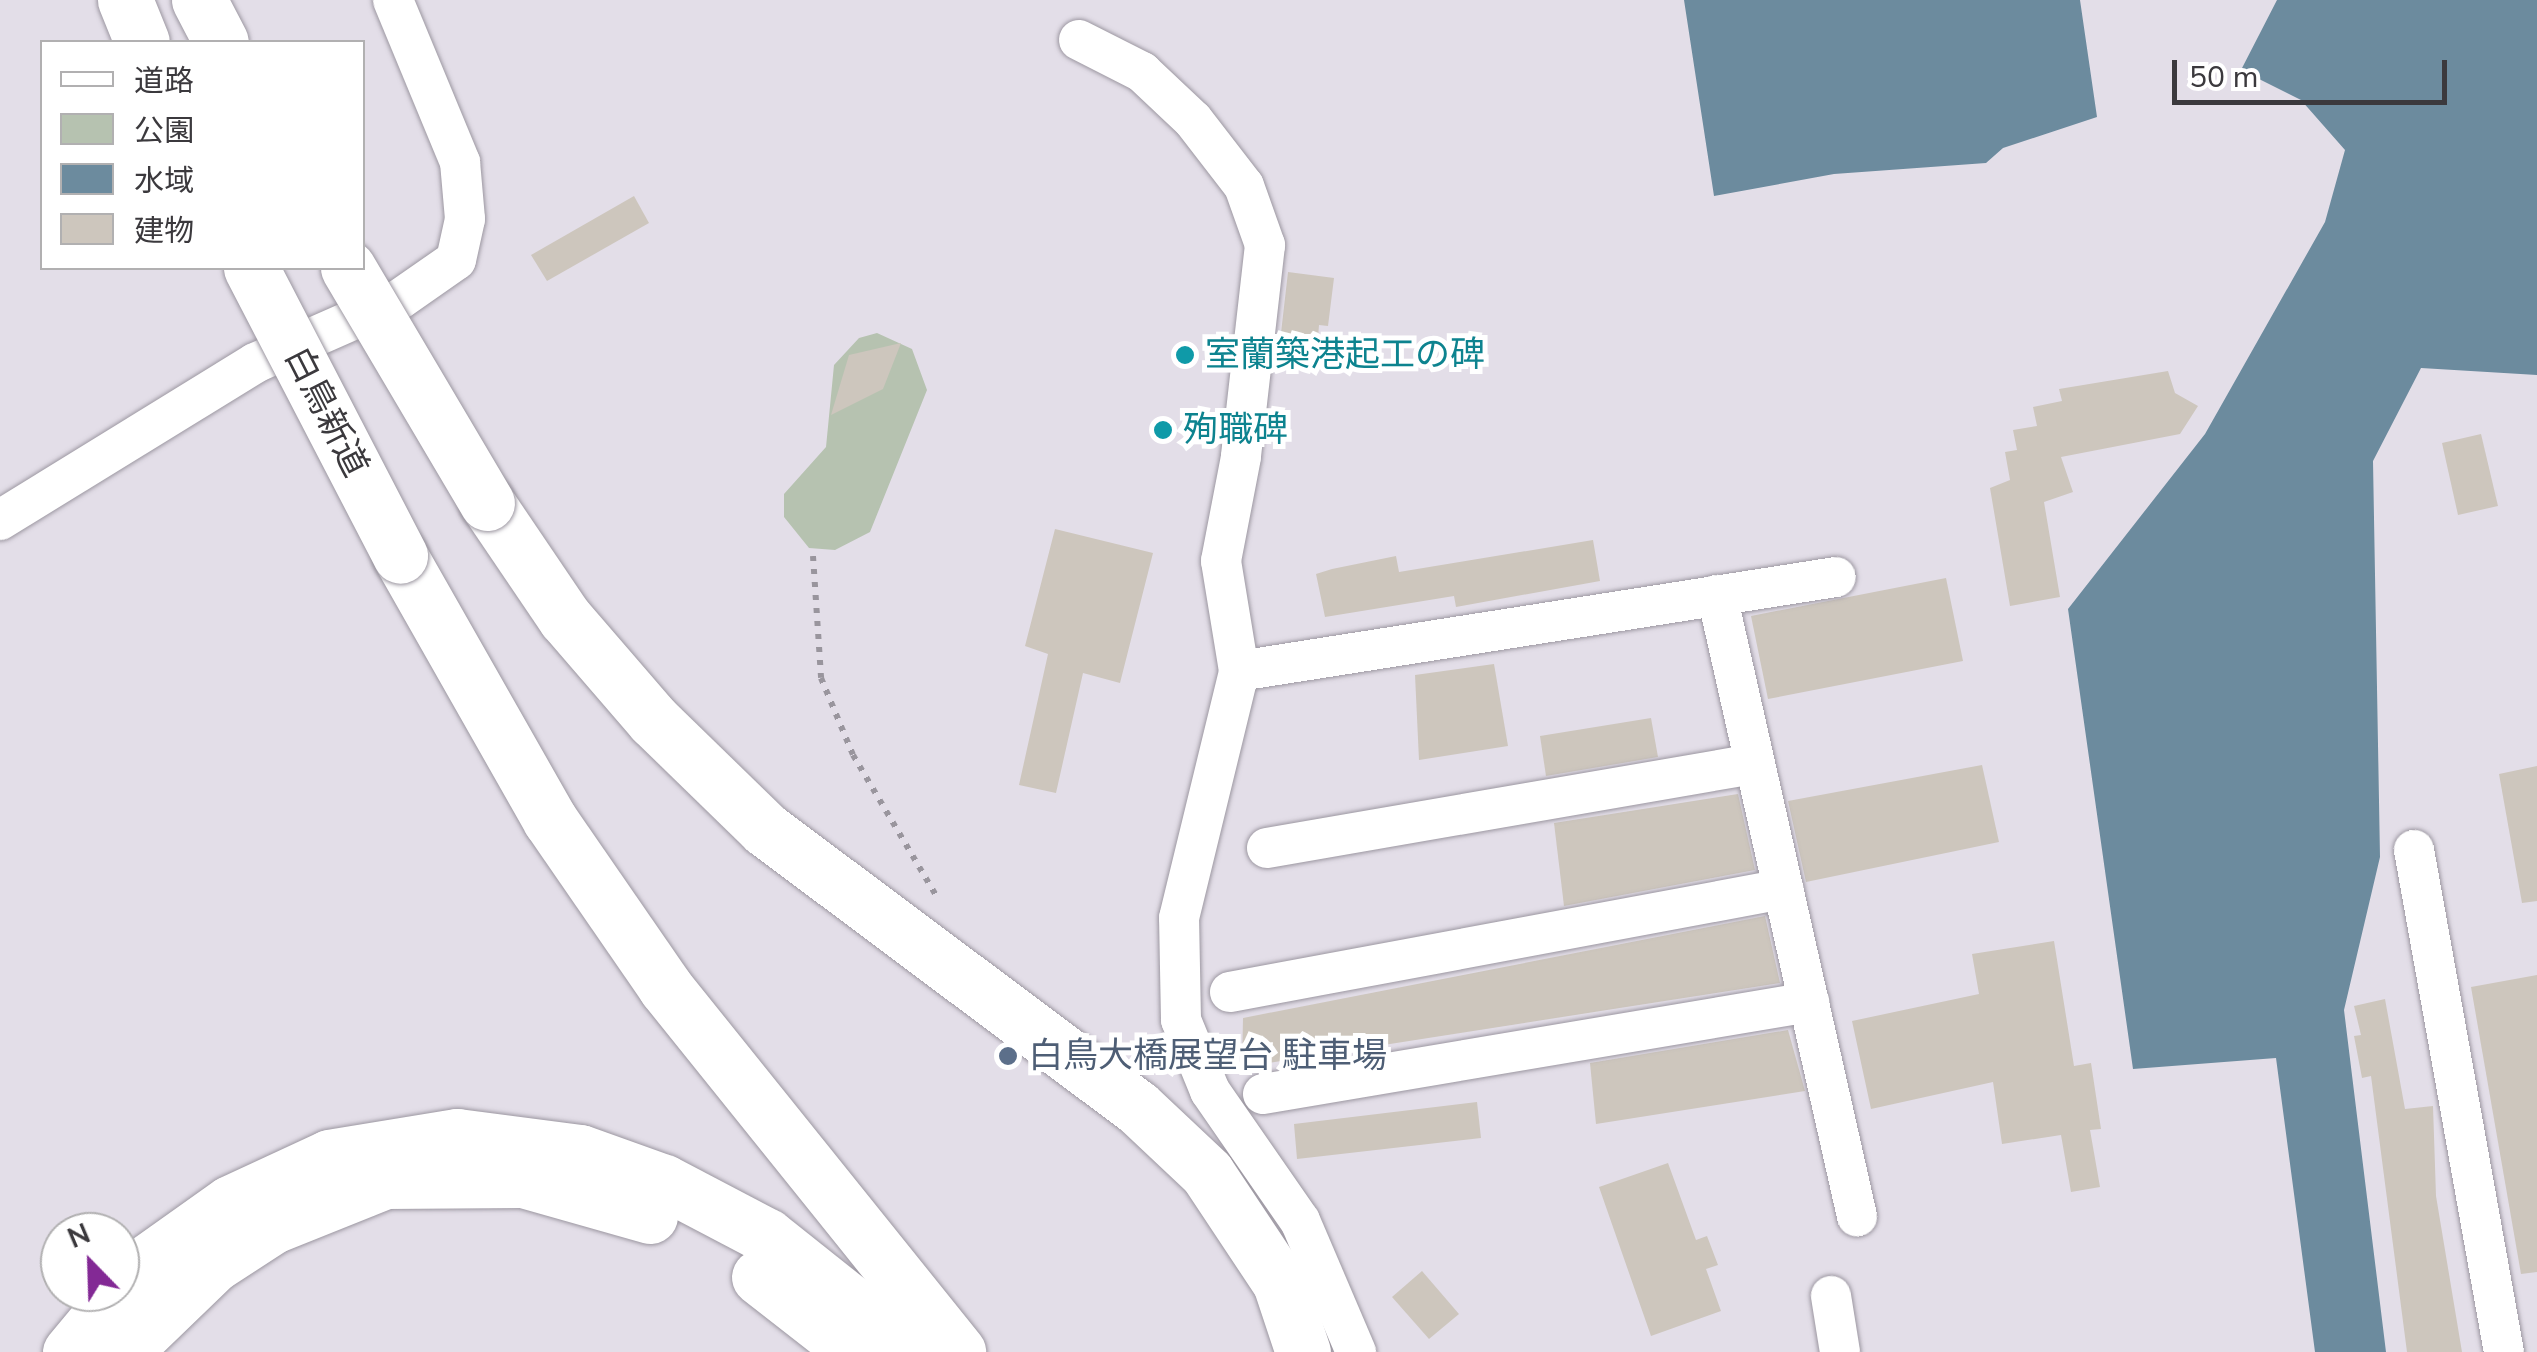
<!DOCTYPE html>
<html>
<head>
<meta charset="utf-8">
<style>
  body { margin:0 }
  #map { position:relative; width:2537px; height:1352px; overflow:hidden; background:#e3dee8; font-family:"Nunito Sans","Noto Sans JP",sans-serif }
  div>[style] { position:absolute }
  .green>* { inset:0; background:#b6c2b0 }
  .water>* { inset:0; background:#6c8b9e }
  .building>* { inset:0; background:#cdc6bd }
  .path>* { height:6px; margin-top:-3px; transform-origin:0; background:repeating-linear-gradient(90deg,#99959d 0 5px,transparent 0 13px) }
  .roads { filter:drop-shadow(0 0 2px #9c97a1) drop-shadow(0 0 2px #9c97a1) }
  .minor>* { height:40px; margin:-20px; padding:0 20px; transform-origin:20px; border-radius:20px; background:#fff }
  .highway>* { height:55px; margin:-27.5px; padding:0 27.5px; transform-origin:27.5px; border-radius:27.5px; background:#fff }
  .bridges { filter:drop-shadow(0 0 2px #9c97a1) drop-shadow(0 0 2px #9c97a1) }
  .highway-bridge>* { height:55px; margin:-27.5px; padding:0 27.5px; transform-origin:27.5px; border-radius:27.5px; background:#fff }
  .dots>* { width:28px; height:28px; translate:-50% -50%; box-sizing:border-box; border:5px solid #fff; border-radius:50% }
  span { translate:-50% -50%; white-space:nowrap; text-align:center; line-height:1.15; -webkit-text-stroke:10px #fff; paint-order:stroke }
  .culture-label { font-size:35px; color:#0d838f }
  .left { translate:0 -50%; text-align:left }
  .street-label { font-size:35px; color:#3b393d }
  .service-label { font-size:35px; color:#4e5e75 }
  .legend { position:absolute; left:40px; top:40px; width:325px; height:230px; box-sizing:border-box; background:#fff; border:2px solid #b1b0b1; margin:0; padding:12px 18px; list-style:none; font-size:30px; color:#3b393d }
  .legend li { display:flex; align-items:center; gap:20px; height:50px }
  .legend b { width:50px; border:2px solid #b1b0b1 }
  .north { position:absolute; left:40px; top:1212px; width:100px; height:100px; box-sizing:border-box; background:#fff; border:2px solid #b1b0b1; border-radius:50%; rotate:337deg; font-size:28px; font-weight:700; line-height:40px; text-align:center; color:#3b393d }
  .north::after { content:''; display:block; margin:auto; width:35px; height:45px; background:#832995; clip-path:polygon(50% 0,100% 100%,50% 72%,0 100%) }
  .scale { position:absolute; left:2172px; top:60px; width:275px; height:45px; box-sizing:border-box; border:5px solid #3b393d; border-top:0; padding-left:12px; font-size:30px; line-height:35px; white-space:nowrap; color:#3b393d; -webkit-text-stroke:8px #fff; paint-order:stroke }
</style>
</head>
<body>
<div id="map">
  <div class="green">
    <i style="clip-path:polygon(877px 333px,912px 349px,927px 390px,870px 532px,835px 550px,809px 548px,784px 517px,784px 494px,826px 447px,834px 365px,859px 338px)"></i>
  </div>
  <div class="water">
    <i style="clip-path:polygon(1684px 0,2080px 0,2097px 117px,2003px 148px,1986px 163px,1834px 174px,1714px 196px)"></i>
    <i style="clip-path:polygon(2277px 0,2537px 0,2537px 375px,2421px 368px,2373px 461px,2380px 857px,2344px 1010px,2386px 1352px,2315px 1352px,2276px 1058px,2133px 1069px,2068px 609px,2205px 434px,2325px 222px,2345px 150px,2301px 100px,2241px 70px)"></i>
  </div>
  <div class="building">
    <i style="clip-path:polygon(634px 196px,649px 223px,547px 281px,531px 255px)"></i>
    <i style="clip-path:polygon(1288px 272px,1334px 278px,1328px 326px,1319px 325px,1318px 338px,1281px 333px)"></i>
    <i style="clip-path:polygon(901px 343px,883px 389px,831px 415px,849px 355px)"></i>
    <i style="clip-path:polygon(2168px 371px,2175px 393px,2198px 406px,2180px 434px,2061px 457px,2073px 492px,2044px 502px,2060px 597px,2010px 606px,1990px 488px,2010px 480px,2005px 452px,2017px 450px,2013px 430px,2037px 426px,2033px 407px,2062px 401px,2059px 389px)"></i>
    <i style="clip-path:polygon(2481px 434px,2498px 506px,2458px 515px,2442px 443px)"></i>
    <i style="clip-path:polygon(1055px 529px,1153px 553px,1120px 683px,1083px 673px,1056px 793px,1019px 785px,1048px 654px,1025px 646px)"></i>
    <i style="clip-path:polygon(1593px 540px,1600px 581px,1456px 607px,1454px 596px,1325px 617px,1316px 574px,1332px 569px,1396px 556px,1399px 572px)"></i>
    <i style="clip-path:polygon(1946px 578px,1963px 661px,1768px 699px,1751px 616px)"></i>
    <i style="clip-path:polygon(1494px 664px,1508px 746px,1419px 760px,1415px 675px)"></i>
    <i style="clip-path:polygon(1651px 718px,1658px 757px,1546px 776px,1540px 736px)"></i>
    <i style="clip-path:polygon(1982px 765px,1999px 842px,1806px 882px,1788px 801px)"></i>
    <i style="clip-path:polygon(2537px 766px,2537px 901px,2522px 903px,2499px 774px)"></i>
    <i style="clip-path:polygon(1738px 794px,1755px 870px,1564px 906px,1554px 823px)"></i>
    <i style="clip-path:polygon(1765px 916px,1780px 983px,1242px 1067px,1243px 1018px)"></i>
    <i style="clip-path:polygon(2054px 941px,2074px 1066px,2091px 1063px,2101px 1129px,2090px 1130px,2100px 1187px,2071px 1192px,2061px 1135px,2002px 1144px,1993px 1082px,1871px 1109px,1852px 1021px,1979px 994px,1972px 954px)"></i>
    <i style="clip-path:polygon(2537px 975px,2537px 1272px,2521px 1274px,2471px 987px)"></i>
    <i style="clip-path:polygon(2385px 999px,2405px 1109px,2433px 1106px,2436px 1196px,2462px 1352px,2407px 1352px,2371px 1076px,2362px 1078px,2354px 1036px,2361px 1035px,2354px 1006px)"></i>
    <i style="clip-path:polygon(1788px 1030px,1805px 1091px,1596px 1124px,1590px 1063px)"></i>
    <i style="clip-path:polygon(1477px 1102px,1481px 1138px,1297px 1159px,1294px 1124px)"></i>
    <i style="clip-path:polygon(1668px 1163px,1696px 1240px,1707px 1236px,1718px 1265px,1706px 1269px,1721px 1311px,1651px 1336px,1599px 1187px)"></i>
    <i style="clip-path:polygon(1422px 1271px,1459px 1314px,1429px 1339px,1392px 1297px)"></i>
  </div>
  <div class="path">
    <i style="left:813px;top:556px;width:122px;rotate:86.2deg"></i>
    <i style="left:821px;top:678px;width:83px;rotate:67.4deg"></i>
    <i style="left:853px;top:755px;width:167px;rotate:59.4deg"></i>
  </div>
  <div class="roads">
    <div class="minor">
      <i style="left:1079px;top:40px;width:71px;rotate:26.9deg"></i>
      <i style="left:1142px;top:72px;width:70px;rotate:43.3deg"></i>
      <i style="left:1193px;top:120px;width:83px;rotate:52.3deg"></i>
      <i style="left:1244px;top:186px;width:63px;rotate:70.4deg"></i>
      <i style="left:1265px;top:245px;width:213px;rotate:96.5deg"></i>
      <i style="left:1241px;top:457px;width:106px;rotate:100.9deg"></i>
      <i style="left:1221px;top:561px;width:111px;rotate:80.7deg"></i>
      <i style="left:0;top:520px;width:299px;rotate:-31.6deg"></i>
      <i style="left:255px;top:363px;width:158px;rotate:-23.8deg"></i>
      <i style="left:400px;top:299px;width:68px;rotate:-34.9deg"></i>
      <i style="left:456px;top:260px;width:42px;rotate:-77.6deg"></i>
      <i style="left:465px;top:219px;width:57px;rotate:-95deg"></i>
      <i style="left:460px;top:162px;width:175px;rotate:-112.5deg"></i>
      <i style="left:1717px;top:595px;width:637px;rotate:77.3deg"></i>
      <i style="left:1267px;top:848px;width:495px;rotate:-9.8deg"></i>
      <i style="left:2414px;top:850px;width:510px;rotate:79.84deg"></i>
      <i style="left:1230px;top:992px;width:563px;rotate:-10.55deg"></i>
      <i style="left:1263px;top:1094px;width:554px;rotate:-9.56deg"></i>
      <i style="left:1831px;top:1296px;width:57px;rotate:80.9deg"></i>
      <i style="left:1356px;top:1352px;width:142px;rotate:-113.1deg"></i>
      <i style="left:1300px;top:1221px;width:158px;rotate:-124.7deg"></i>
      <i style="left:1210px;top:1091px;width:77px;rotate:-112.2deg"></i>
      <i style="left:1181px;top:1020px;width:102px;rotate:-91.1deg"></i>
      <i style="left:1179px;top:918px;width:254px;rotate:-76.3deg"></i>
      <i style="left:1239px;top:671px;width:604px;rotate:-8.95deg"></i>
    </div>
    <div class="highway">
      <i style="left:125px;top:0;width:45px;rotate:68deg"></i>
      <i style="left:199px;top:0;width:47px;rotate:62.4deg"></i>
      <i style="left:487px;top:503px;width:139px;rotate:55.9deg"></i>
      <i style="left:565px;top:618px;width:136px;rotate:49.2deg"></i>
      <i style="left:654px;top:721px;width:155px;rotate:44.2deg"></i>
      <i style="left:765px;top:829px;width:464px;rotate:36.8deg"></i>
      <i style="left:1137px;top:1107px;width:96px;rotate:43.3deg"></i>
      <i style="left:1207px;top:1173px;width:132px;rotate:56.4deg"></i>
      <i style="left:1280px;top:1283px;width:73px;rotate:71.6deg"></i>
      <i style="left:400px;top:556px;width:304px;rotate:60.4deg"></i>
      <i style="left:550px;top:820px;width:203px;rotate:55.4deg"></i>
      <i style="left:665px;top:987px;width:468px;rotate:51.2deg"></i>
      <i style="left:759px;top:1277px;width:122px;rotate:38deg"></i>
      <i style="left:120px;top:1292px;width:32px;rotate:-51deg"></i>
      <i style="left:140px;top:1267px;width:110px;rotate:-35.4deg"></i>
      <i style="left:230px;top:1203px;width:109px;rotate:-24.9deg"></i>
      <i style="left:329px;top:1157px;width:130px;rotate:-9.3deg"></i>
      <i style="left:457px;top:1136px;width:124px;rotate:7.4deg"></i>
      <i style="left:580px;top:1152px;width:89px;rotate:19.7deg"></i>
      <i style="left:664px;top:1182px;width:116px;rotate:27.7deg"></i>
      <i style="left:767px;top:1236px;width:186px;rotate:38.5deg"></i>
      <i style="left:70px;top:1352px;width:78px;rotate:-50.2deg"></i>
      <i style="left:123px;top:1352px;width:125px;rotate:-44deg"></i>
      <i style="left:213px;top:1265px;width:72px;rotate:-33deg"></i>
      <i style="left:273px;top:1226px;width:121px;rotate:-21.9deg"></i>
      <i style="left:385px;top:1181px;width:138px;rotate:-0.4deg"></i>
      <i style="left:523px;top:1180px;width:132px;rotate:15.8deg"></i>
    </div>
  </div>
  <div class="bridges">
    <div class="highway-bridge">
      <i style="left:251px;top:268px;width:324px;rotate:62.6deg"></i>
      <i style="left:348px;top:268px;width:273px;rotate:59.4deg"></i>
    </div>
  </div>
  <div class="dots">
    <i style="left:1185px;top:355px;background:#0f9aa8"></i>
    <i style="left:1163px;top:430px;background:#0f9aa8"></i>
    <i style="left:1008px;top:1056px;background:#5c6f8a"></i>
  </div>
  <div class="culture-label">
    <span class="left" style="left:1205px;top:355px">室蘭築港起工の碑</span>
    <span class="left" style="left:1183px;top:430px">殉職碑</span>
  </div>
  <div class="street-label">
    <span style="left:326px;top:412px;rotate:63deg">白鳥新道</span>
  </div>
  <div class="service-label">
    <span class="left" style="left:1028px;top:1056px">白鳥大橋展望台 駐車場</span>
  </div>
  <ul class="legend">
  <li><b style="height:12px;background:#fff"></b>道路</li>
  <li><b style="height:28px;background:#b6c2b0"></b>公園</li>
  <li><b style="height:28px;background:#6c8b9e"></b>水域</li>
  <li><b style="height:28px;background:#cdc6bd"></b>建物</li>
  </ul>
  <div class="north">N</div>
  <div class="scale">50 m</div>
</div>
</body>
</html>
